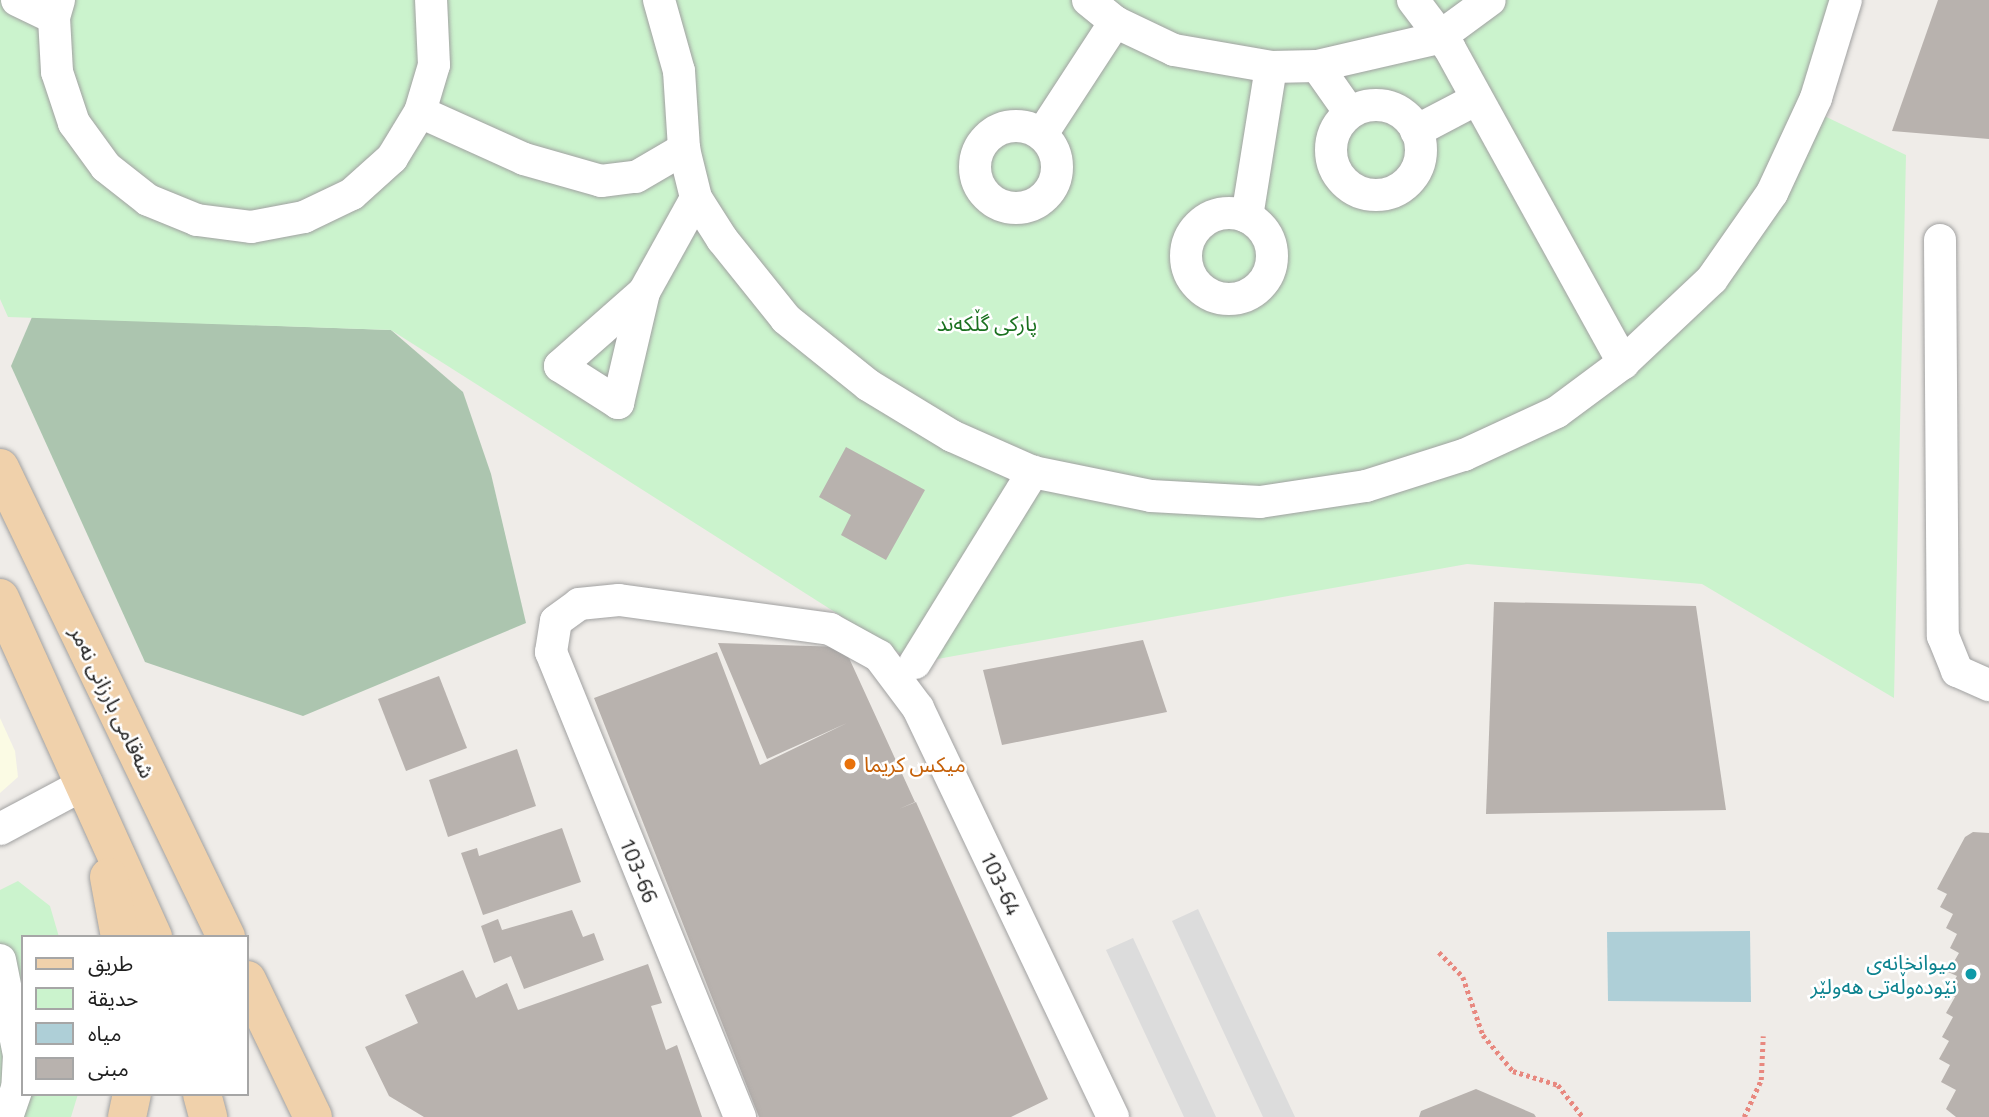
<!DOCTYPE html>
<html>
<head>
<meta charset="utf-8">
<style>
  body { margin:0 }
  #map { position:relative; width:1989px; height:1117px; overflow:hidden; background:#efece8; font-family:"Titillium Web","Noto Sans Arabic",sans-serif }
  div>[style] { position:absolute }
  .education>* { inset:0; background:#fbfbe4 }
  .cemetery>* { inset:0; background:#acc5af }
  .park>* { inset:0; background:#cbf3cd }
  .parking>* { inset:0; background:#dcdcdc }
  .water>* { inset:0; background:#aecfd7 }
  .building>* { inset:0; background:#b8b2ae }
  .path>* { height:4.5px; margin-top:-2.25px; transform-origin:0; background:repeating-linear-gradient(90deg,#e8887f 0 3.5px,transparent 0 7px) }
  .roads { filter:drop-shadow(0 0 2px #a1a1a1) drop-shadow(0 0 2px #a1a1a1) }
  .street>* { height:32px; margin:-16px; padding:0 16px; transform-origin:16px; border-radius:16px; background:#fff }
  .street>.ring { margin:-16px; padding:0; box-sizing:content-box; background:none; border:32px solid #fff; border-radius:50% }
  .primary>* { height:38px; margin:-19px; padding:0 19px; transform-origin:19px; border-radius:19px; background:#f0d1ab }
  .dots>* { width:19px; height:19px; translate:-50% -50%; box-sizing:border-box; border:4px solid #fff; border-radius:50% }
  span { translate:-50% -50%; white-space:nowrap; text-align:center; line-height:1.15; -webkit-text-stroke:5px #fff; paint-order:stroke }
  .park-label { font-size:21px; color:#1a711f }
  .street-label { font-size:21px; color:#202020 }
  .food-label { font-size:21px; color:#c56008 }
  .left { translate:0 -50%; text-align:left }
  .culture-label { font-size:21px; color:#0d838f }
  .right { translate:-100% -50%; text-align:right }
  .legend { position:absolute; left:21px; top:935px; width:228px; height:161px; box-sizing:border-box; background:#fff; border:2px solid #a6a6a6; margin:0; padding:9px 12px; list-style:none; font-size:21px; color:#202020 }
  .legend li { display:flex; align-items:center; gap:14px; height:35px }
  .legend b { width:35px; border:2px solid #a6a6a6 }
</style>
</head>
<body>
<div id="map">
  <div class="education">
    <i style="clip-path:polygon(0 718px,15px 751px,18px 777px,0 793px)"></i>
  </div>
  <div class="cemetery">
    <i style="clip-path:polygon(32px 317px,391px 330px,463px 392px,491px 474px,526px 623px,303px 716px,145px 662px,11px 366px)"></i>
  </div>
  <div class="park">
    <i style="clip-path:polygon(0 0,1859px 0,1818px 113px,1906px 155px,1894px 698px,1702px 584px,1467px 564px,915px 663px,391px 330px,8px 317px,0 299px)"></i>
    <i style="clip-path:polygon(18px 881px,50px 906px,59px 937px,23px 937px,23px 1094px,78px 1094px,71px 1117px,0 1117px,0 890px)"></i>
  </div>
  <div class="parking">
    <i style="clip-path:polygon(1198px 909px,1295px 1117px,1263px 1117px,1172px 921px)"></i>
    <i style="clip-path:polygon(1133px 938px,1216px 1117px,1184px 1117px,1106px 950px)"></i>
  </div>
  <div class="water">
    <i style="clip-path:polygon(1750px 931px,1751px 1002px,1608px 1001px,1607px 932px)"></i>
  </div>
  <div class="building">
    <i style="clip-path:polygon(1938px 0,1989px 0,1989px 139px,1892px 131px)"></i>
    <i style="clip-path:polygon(846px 447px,925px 490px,886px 560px,841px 535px,851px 515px,819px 497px)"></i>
    <i style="clip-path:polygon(1494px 602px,1696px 606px,1726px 810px,1486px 814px)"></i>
    <i style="clip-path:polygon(1143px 640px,1167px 712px,1002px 745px,983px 670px)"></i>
    <i style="clip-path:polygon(718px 643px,844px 647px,915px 802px,899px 809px,916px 802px,1048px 1099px,1011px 1117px,759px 1117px,594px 698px,717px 652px,760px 765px,847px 723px,767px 759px)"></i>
    <i style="clip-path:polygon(439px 676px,467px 748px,406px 771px,378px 699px)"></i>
    <i style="clip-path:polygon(517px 749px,536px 806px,448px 837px,429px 780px)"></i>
    <i style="clip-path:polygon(562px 828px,581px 882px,483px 915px,461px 853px,477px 848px,479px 856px)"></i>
    <i style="clip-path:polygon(1973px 832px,1989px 833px,1989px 1117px,1956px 1117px,1946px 1109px,1956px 1090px,1941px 1082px,1950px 1065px,1939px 1059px,1949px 1041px,1942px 1037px,1953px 1017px,1946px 1013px,1955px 997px,1947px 993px,1957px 976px,1948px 972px,1959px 953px,1950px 948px,1957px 934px,1946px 928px,1953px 914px,1940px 907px,1947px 894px,1937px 889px,1965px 837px)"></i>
    <i style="clip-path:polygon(572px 910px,583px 937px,594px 933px,604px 960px,524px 989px,511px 956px,494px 963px,481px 926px,498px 919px,502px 930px)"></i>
    <i style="clip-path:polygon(648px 964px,662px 1003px,651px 1006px,666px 1050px,677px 1045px,702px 1117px,424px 1117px,389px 1096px,365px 1047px,418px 1023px,405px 995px,463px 970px,476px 998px,507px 983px,518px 1010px)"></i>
    <i style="clip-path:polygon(1476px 1089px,1534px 1114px,1536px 1117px,1419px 1117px,1421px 1111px)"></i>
  </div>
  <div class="path">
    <i style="left:1439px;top:952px;width:35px;rotate:46deg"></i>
    <i style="left:1463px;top:977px;width:61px;rotate:71deg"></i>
    <i style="left:1483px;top:1035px;width:47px;rotate:50.2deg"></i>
    <i style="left:1513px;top:1071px;width:47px;rotate:17.3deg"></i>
    <i style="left:1558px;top:1085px;width:41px;rotate:52deg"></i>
    <i style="left:1744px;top:1117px;width:41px;rotate:-65.3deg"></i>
    <i style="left:1761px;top:1080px;width:44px;rotate:-87.4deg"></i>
  </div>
  <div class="roads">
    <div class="street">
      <i style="left:17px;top:0;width:41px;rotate:25.9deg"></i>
      <i style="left:59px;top:0;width:19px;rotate:106deg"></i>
      <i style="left:54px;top:18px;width:54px;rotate:86.8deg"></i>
      <i style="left:57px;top:72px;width:54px;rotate:71.6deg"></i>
      <i style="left:74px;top:123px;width:54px;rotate:54deg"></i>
      <i style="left:106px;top:167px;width:53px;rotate:38.2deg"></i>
      <i style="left:148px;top:200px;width:53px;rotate:22.2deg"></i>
      <i style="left:197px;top:220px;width:54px;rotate:7.4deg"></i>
      <i style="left:251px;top:227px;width:54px;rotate:-10.7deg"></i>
      <i style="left:304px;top:217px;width:53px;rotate:-25.6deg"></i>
      <i style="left:352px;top:194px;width:54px;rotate:-42deg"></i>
      <i style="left:392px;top:158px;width:54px;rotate:-58.7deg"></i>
      <i style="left:420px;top:112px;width:49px;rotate:-73.4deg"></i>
      <i style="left:434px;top:65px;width:65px;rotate:-92.6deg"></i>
      <i style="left:659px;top:0;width:74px;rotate:74.3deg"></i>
      <i style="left:679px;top:71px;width:78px;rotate:86.3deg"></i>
      <i style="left:684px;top:149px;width:50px;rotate:76.2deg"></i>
      <i style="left:696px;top:198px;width:49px;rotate:57.6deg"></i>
      <i style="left:722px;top:239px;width:102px;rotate:51.3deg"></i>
      <i style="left:786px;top:319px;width:105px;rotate:38.8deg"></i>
      <i style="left:868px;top:385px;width:98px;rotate:31.3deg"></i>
      <i style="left:952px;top:436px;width:89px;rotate:24deg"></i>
      <i style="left:1033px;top:472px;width:120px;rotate:11.5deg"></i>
      <i style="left:1151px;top:496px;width:109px;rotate:3.2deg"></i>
      <i style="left:1260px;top:502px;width:107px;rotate:-8.6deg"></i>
      <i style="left:1366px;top:486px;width:103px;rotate:-17.6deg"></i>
      <i style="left:1464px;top:455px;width:102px;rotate:-24.8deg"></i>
      <i style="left:1557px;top:412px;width:82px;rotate:-36.6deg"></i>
      <i style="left:1623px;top:363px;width:122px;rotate:-43.3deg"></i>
      <i style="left:1712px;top:279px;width:105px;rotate:-55.1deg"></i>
      <i style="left:1772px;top:193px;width:105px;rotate:-65.1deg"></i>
      <i style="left:1816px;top:98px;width:102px;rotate:-73deg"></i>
      <i style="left:1088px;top:0;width:35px;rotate:39deg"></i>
      <i style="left:1115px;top:22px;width:65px;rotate:25.4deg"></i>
      <i style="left:1174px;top:50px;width:98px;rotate:9.9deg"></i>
      <i style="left:1271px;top:67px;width:46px;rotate:-1.2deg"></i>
      <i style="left:1317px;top:66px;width:124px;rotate:-13deg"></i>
      <i style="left:1438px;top:38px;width:64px;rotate:-36.2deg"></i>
      <i style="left:1413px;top:0;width:61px;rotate:52.9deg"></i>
      <i style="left:1450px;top:49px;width:359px;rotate:61.1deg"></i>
      <i style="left:1317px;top:66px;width:57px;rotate:54.9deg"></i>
      <i class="ring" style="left:1331px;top:105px;width:58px;height:58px"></i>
      <i style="left:420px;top:112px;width:114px;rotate:24.3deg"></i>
      <i style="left:524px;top:159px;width:80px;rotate:15.9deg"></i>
      <i style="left:601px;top:181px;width:35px;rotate:-7deg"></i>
      <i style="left:636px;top:177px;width:56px;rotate:-30.3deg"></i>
      <i class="ring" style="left:975px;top:126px;width:50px;height:50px"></i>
      <i style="left:1416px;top:131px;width:67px;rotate:-27.7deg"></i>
      <i style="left:1042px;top:134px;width:134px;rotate:-56.9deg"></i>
      <i class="ring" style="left:1186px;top:213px;width:54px;height:54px"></i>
      <i style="left:1247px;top:217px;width:152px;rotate:-80.9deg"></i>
      <i style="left:1940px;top:240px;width:396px;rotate:89.6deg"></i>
      <i style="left:1943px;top:636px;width:38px;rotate:68deg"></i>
      <i style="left:1957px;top:671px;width:35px;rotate:24deg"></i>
      <i style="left:644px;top:292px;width:112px;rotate:138.6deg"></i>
      <i style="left:560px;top:366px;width:69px;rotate:32.5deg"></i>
      <i style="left:618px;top:403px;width:114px;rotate:-76.8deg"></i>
      <i style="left:644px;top:292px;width:107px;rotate:-61deg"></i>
      <i style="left:915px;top:663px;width:225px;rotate:-58.3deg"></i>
      <i style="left:0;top:829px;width:98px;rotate:-28.1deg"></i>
      <i style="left:0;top:960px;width:97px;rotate:78.7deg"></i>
      <i style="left:19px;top:1055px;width:33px;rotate:93deg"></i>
      <i style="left:17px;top:1088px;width:31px;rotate:109deg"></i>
      <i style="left:740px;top:1117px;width:502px;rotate:-112.12deg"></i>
      <i style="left:551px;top:652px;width:31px;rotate:-81deg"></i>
      <i style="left:556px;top:621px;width:29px;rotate:-36deg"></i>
      <i style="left:579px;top:604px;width:40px;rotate:-5.7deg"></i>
      <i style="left:619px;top:600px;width:213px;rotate:7.8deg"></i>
      <i style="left:830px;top:629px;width:56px;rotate:28.9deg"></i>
      <i style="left:879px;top:656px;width:65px;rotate:53.1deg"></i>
      <i style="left:918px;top:708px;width:453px;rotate:64.5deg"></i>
    </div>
    <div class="primary">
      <i style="left:0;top:468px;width:521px;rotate:64.27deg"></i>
      <i style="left:0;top:598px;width:372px;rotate:65.7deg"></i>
      <i style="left:109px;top:877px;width:61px;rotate:79.6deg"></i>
      <i style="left:247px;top:980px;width:152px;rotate:64.3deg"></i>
      <i style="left:202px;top:1094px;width:24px;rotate:75deg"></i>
      <i style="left:127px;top:1117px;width:24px;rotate:-78deg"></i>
    </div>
  </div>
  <div class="dots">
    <i style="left:850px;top:764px;background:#e8710a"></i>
    <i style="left:1971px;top:974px;background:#0f9aa8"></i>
  </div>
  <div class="park-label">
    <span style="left:987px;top:323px">پارکی گڵکەند</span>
  </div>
  <div class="street-label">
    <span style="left:113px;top:702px;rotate:64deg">شەقامی بارزانی نەمر</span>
    <span style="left:639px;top:870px;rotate:68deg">103-66</span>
    <span style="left:1001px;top:883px;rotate:65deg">103-64</span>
  </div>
  <div class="food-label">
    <span class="left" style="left:864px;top:764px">ميكس كريما</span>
  </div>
  <div class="culture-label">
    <span class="right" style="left:1957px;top:974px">میوانخانەی<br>نێودەوڵەتی هەولێر</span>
  </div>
  <ul class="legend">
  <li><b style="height:9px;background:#f0d1ab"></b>طريق</li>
  <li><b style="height:19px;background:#cbf3cd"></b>حديقة</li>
  <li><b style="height:19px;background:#aecfd7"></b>مياه</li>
  <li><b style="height:19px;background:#b8b2ae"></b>مبنى</li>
  </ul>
</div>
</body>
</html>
